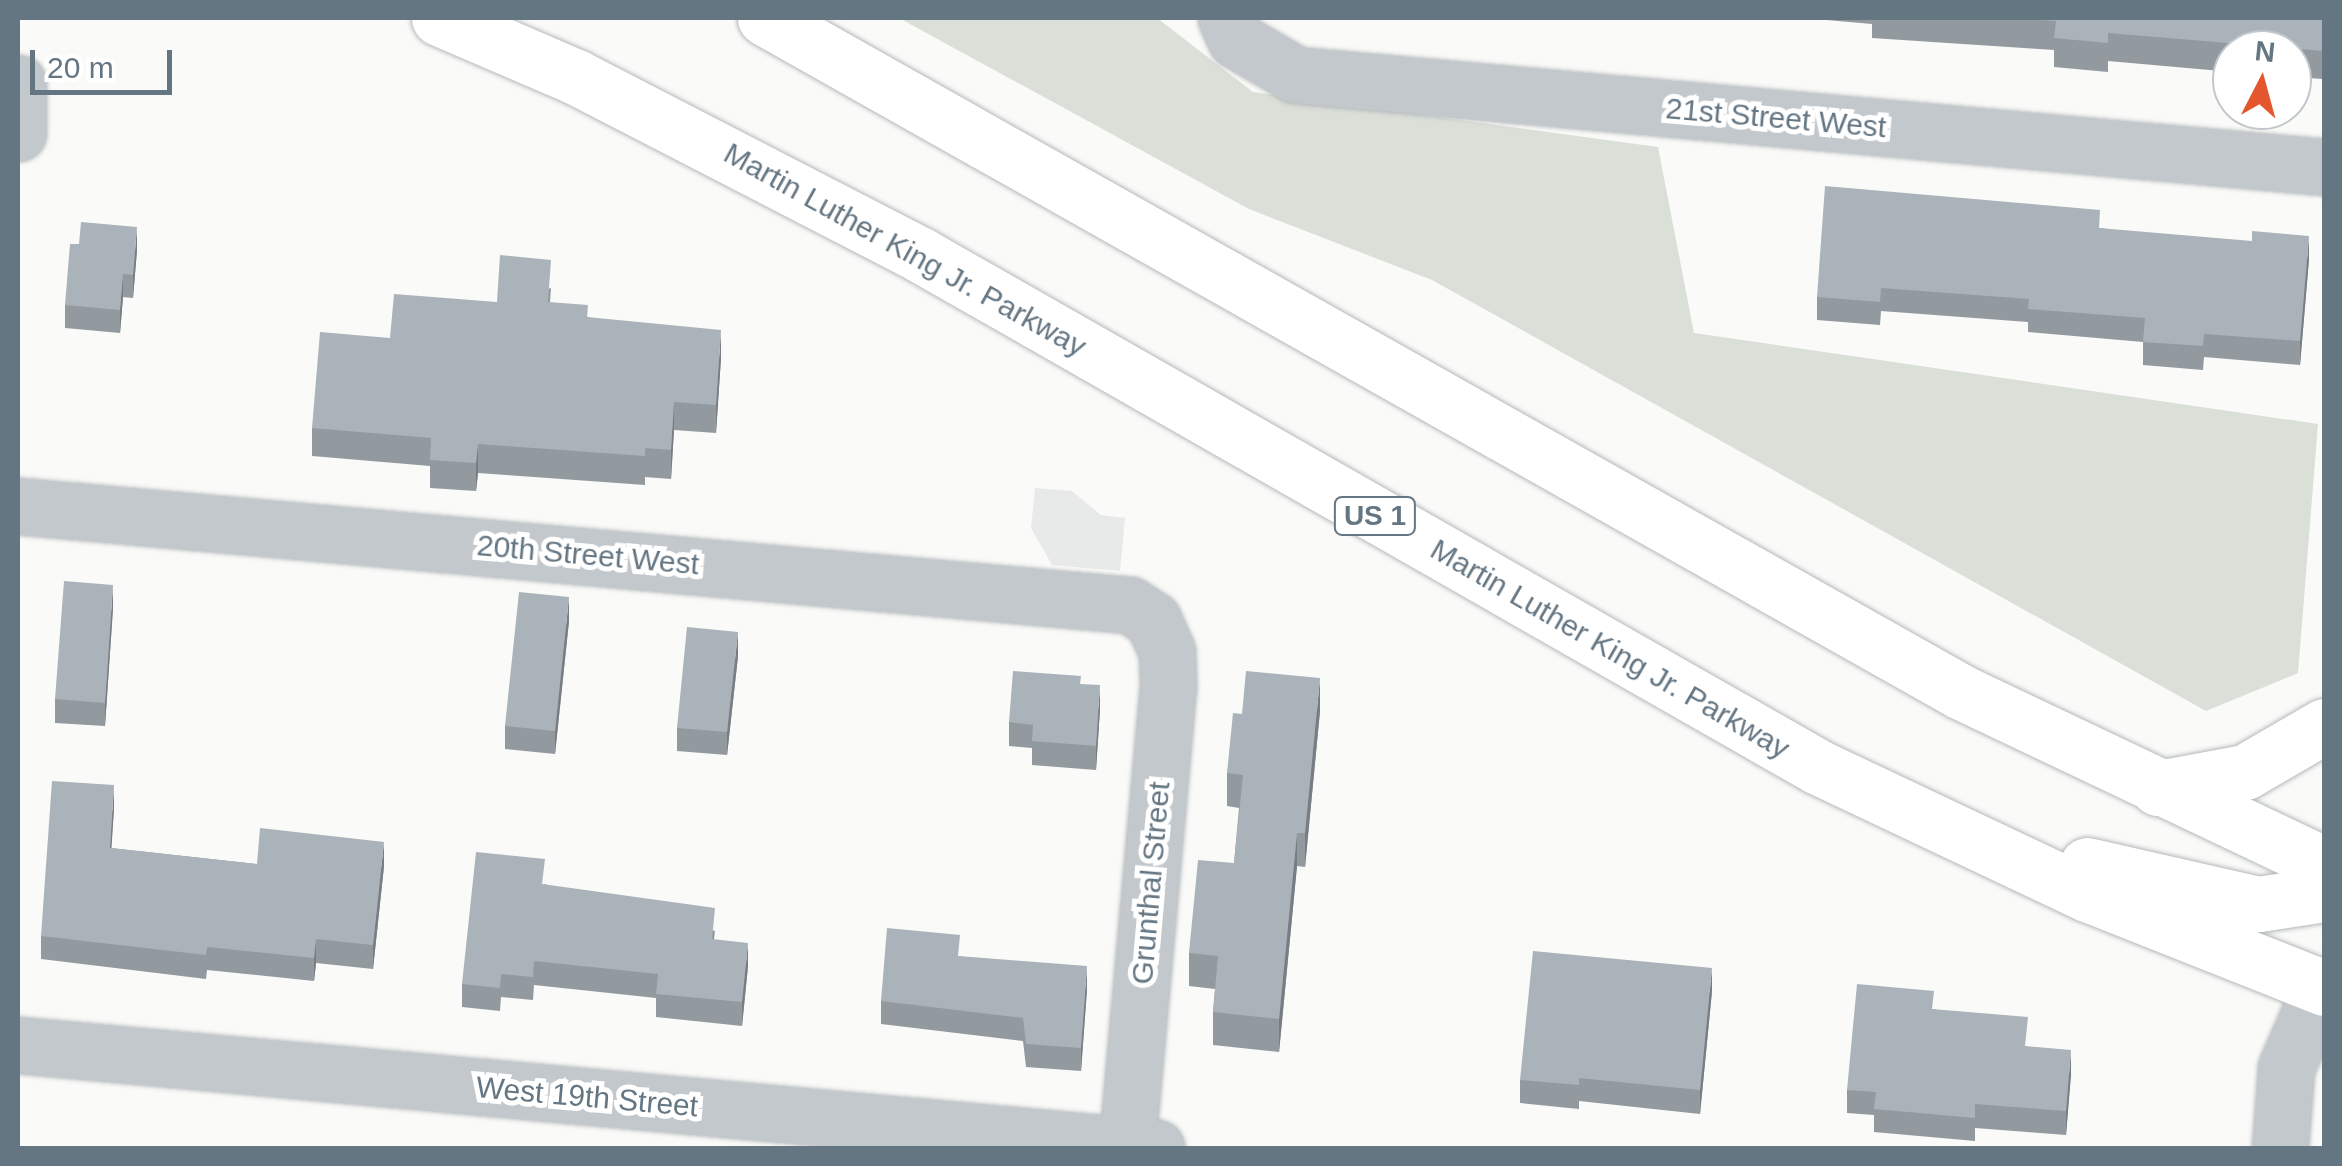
<!DOCTYPE html>
<html>
<head>
<meta charset="utf-8">
<style>
  body { margin:0 }
  #map { position:relative; width:2342px; height:1166px; overflow:hidden; background:#fafaf8; font-family:Arial,sans-serif }
  div>[style] { position:absolute }
  .built>* { inset:0; background:#e8e9e9 }
  .green>* { inset:0; background:#dadfd7 }
  .roads { filter:drop-shadow(0 0 2px #b4b9bd) drop-shadow(0 0 2px #b4b9bd) }
  .street>* { height:55px; margin:-27.5px; padding:0 27.5px; transform-origin:27.5px; border-radius:27.5px; background:#c3c8cc }
  .highway>* { height:55px; margin:-27.5px; padding:0 27.5px; transform-origin:27.5px; border-radius:27.5px; background:#fff }
  .wall>* { inset:0; background:#929a9f }
  .shaded-wall>* { inset:0; background:#777d82 }
  .building>* { inset:0; background:#aab3b9 }
  span { translate:-50% -50%; white-space:nowrap; text-align:center; line-height:1.15; -webkit-text-stroke:10px #fff; paint-order:stroke }
  .shield-label span { padding:2px 8px; background:#fff; border:2px solid; border-radius:8px; -webkit-text-stroke-width:0 }
  .shield-label { font-size:28px; color:#657683; font-weight:700 }
  .street-label { font-size:30px; color:#657683 }
  .frame { position:absolute; inset:0; border:20px solid #657683; pointer-events:none }
  .north { position:absolute; left:2212px; top:30px; width:100px; height:100px; box-sizing:border-box; background:#fff; border:2px solid #c1c8cd; border-radius:50%; rotate:6deg; font-size:28px; font-weight:700; line-height:40px; text-align:center; color:#657683 }
  .north::after { content:''; display:block; margin:auto; width:35px; height:45px; background:#e4572e; clip-path:polygon(50% 0,100% 100%,50% 72%,0 100%) }
  .scale { position:absolute; left:30px; top:50px; width:142px; height:45px; box-sizing:border-box; border:5px solid #657683; border-top:0; padding-left:12px; font-size:30px; line-height:35px; white-space:nowrap; color:#657683; -webkit-text-stroke:8px #fff; paint-order:stroke }
</style>
</head>
<body>
<div id="map">
  <div class="built">
    <i style="clip-path:polygon(1035px 488px,1072px 491px,1101px 515px,1125px 518px,1120px 571px,1052px 565px,1031px 528px)"></i>
  </div>
  <div class="green">
    <i style="clip-path:polygon(899px 18px,1157px 18px,1253px 92px,1658px 147px,1694px 333px,2318px 424px,2298px 673px,2206px 711px,1432px 280px,1249px 209px)"></i>
  </div>
  <div class="roads">
    <div class="street">
      <i style="left:1226px;top:18px;width:24px;rotate:66deg"></i>
      <i style="left:1236px;top:40px;width:69px;rotate:30.3deg"></i>
      <i style="left:1296px;top:75px;width:1032px;rotate:5.11deg"></i>
      <i style="left:18px;top:83px;width:50px;rotate:90deg"></i>
      <i style="left:18px;top:506px;width:1116px;rotate:5.09deg"></i>
      <i style="left:1130px;top:605px;width:27px;rotate:33deg"></i>
      <i style="left:1153px;top:620px;width:35px;rotate:66deg"></i>
      <i style="left:1167px;top:652px;width:34px;rotate:88deg"></i>
      <i style="left:1168px;top:686px;width:464px;rotate:95.1deg"></i>
      <i style="left:18px;top:1045px;width:1143px;rotate:5.17deg"></i>
      <i style="left:2280px;top:1148px;width:80px;rotate:-85.7deg"></i>
      <i style="left:2286px;top:1068px;width:88px;rotate:-66.6deg"></i>
    </div>
    <div class="highway">
      <i style="left:439px;top:18px;width:149px;rotate:23.3deg"></i>
      <i style="left:576px;top:77px;width:386px;rotate:27.3deg"></i>
      <i style="left:919px;top:254px;width:1035px;rotate:29.71deg"></i>
      <i style="left:1818px;top:767px;width:297px;rotate:25.3deg"></i>
      <i style="left:2087px;top:894px;width:255px;rotate:21.6deg"></i>
      <i style="left:765px;top:18px;width:1373px;rotate:29.4deg"></i>
      <i style="left:1961px;top:692px;width:402px;rotate:25.4deg"></i>
      <i style="left:2158px;top:788px;width:88px;rotate:-10.4deg"></i>
      <i style="left:2245px;top:772px;width:91px;rotate:-30.2deg"></i>
      <i style="left:2087px;top:865px;width:176px;rotate:12.8deg"></i>
      <i style="left:2259px;top:904px;width:66px;rotate:-8.7deg"></i>
    </div>
  </div>
  <div class="wall">
    <i style="clip-path:polygon(1815px 18px,2324px 18px,2324px 79px,2292px 77px,2292px 50px,2232px 50px,2232px 72px,2108px 61px,2108px 72px,2054px 67px,2054px 50px,1872px 38px,1872px 24px,1815px 19px)"></i>
    <i style="clip-path:polygon(2100px 228px,2309px 259px,2300px 365px,2204px 357px,2203px 370px,2143px 365px,2143px 342px,2028px 332px,2028px 322px,1881px 311px,1880px 325px,1817px 320px,1817px 297px)"></i>
    <i style="clip-path:polygon(137px 250px,133px 298px,123px 297px,120px 333px,65px 328px,65px 305px)"></i>
    <i style="clip-path:polygon(551px 288px,550px 302px,588px 317px,721px 358px,716px 433px,674px 430px,671px 479px,645px 477px,645px 485px,478px 473px,476px 491px,430px 488px,430px 466px,312px 456px,312px 428px,390px 338px)"></i>
    <i style="clip-path:polygon(113px 608px,105px 726px,55px 723px,55px 699px)"></i>
    <i style="clip-path:polygon(569px 621px,555px 754px,505px 749px,505px 726px)"></i>
    <i style="clip-path:polygon(738px 656px,727px 755px,677px 751px,677px 728px)"></i>
    <i style="clip-path:polygon(1081px 684px,1100px 709px,1096px 770px,1032px 765px,1032px 748px,1009px 746px,1009px 722px)"></i>
    <i style="clip-path:polygon(1320px 711px,1305px 867px,1297px 866px,1279px 1052px,1213px 1045px,1213px 1012px,1215px 989px,1189px 986px,1189px 953px,1234px 863px,1239px 808px,1227px 806px,1227px 773px,1242px 714px)"></i>
    <i style="clip-path:polygon(114px 808px,111px 848px,257px 864px,384px 866px,373px 969px,316px 963px,314px 981px,207px 970px,206px 979px,41px 959px,41px 936px)"></i>
    <i style="clip-path:polygon(544px 884px,715px 931px,714px 939px,748px 966px,742px 1026px,656px 1017px,656px 998px,534px 985px,533px 1000px,501px 997px,500px 1011px,462px 1007px,462px 984px)"></i>
    <i style="clip-path:polygon(960px 956px,1087px 989px,1081px 1071px,1026px 1067px,1023px 1041px,881px 1024px,881px 1001px)"></i>
    <i style="clip-path:polygon(1712px 991px,1700px 1114px,1579px 1101px,1579px 1109px,1520px 1103px,1520px 1080px)"></i>
    <i style="clip-path:polygon(1934px 1009px,2027px 1047px,2071px 1074px,2066px 1135px,1975px 1128px,1975px 1141px,1874px 1132px,1874px 1115px,1847px 1113px,1847px 1090px)"></i>
  </div>
  <div class="shaded-wall">
    <i style="clip-path:polygon(137px 227px,137px 250px,133px 298px,133px 275px)"></i>
    <i style="clip-path:polygon(2309px 236px,2309px 259px,2300px 365px,2300px 341px)"></i>
    <i style="clip-path:polygon(123px 274px,123px 297px,120px 333px,120px 310px)"></i>
    <i style="clip-path:polygon(721px 330px,721px 358px,716px 433px,716px 405px)"></i>
    <i style="clip-path:polygon(674px 402px,674px 430px,671px 479px,671px 450px)"></i>
    <i style="clip-path:polygon(478px 444px,478px 473px,476px 491px,476px 463px)"></i>
    <i style="clip-path:polygon(113px 585px,113px 608px,105px 726px,105px 703px)"></i>
    <i style="clip-path:polygon(569px 597px,569px 621px,555px 754px,555px 731px)"></i>
    <i style="clip-path:polygon(738px 632px,738px 656px,727px 755px,727px 732px)"></i>
    <i style="clip-path:polygon(1320px 678px,1320px 711px,1305px 867px,1305px 833px)"></i>
    <i style="clip-path:polygon(1100px 685px,1100px 709px,1096px 770px,1096px 746px)"></i>
    <i style="clip-path:polygon(114px 785px,114px 808px,110px 872px,110px 848px)"></i>
    <i style="clip-path:polygon(1297px 833px,1297px 866px,1279px 1052px,1279px 1019px)"></i>
    <i style="clip-path:polygon(384px 842px,384px 866px,373px 969px,373px 945px)"></i>
    <i style="clip-path:polygon(316px 939px,316px 963px,314px 981px,314px 958px)"></i>
    <i style="clip-path:polygon(748px 943px,748px 966px,742px 1026px,742px 1002px)"></i>
    <i style="clip-path:polygon(1087px 966px,1087px 989px,1081px 1071px,1081px 1048px)"></i>
    <i style="clip-path:polygon(1712px 968px,1712px 991px,1700px 1114px,1700px 1090px)"></i>
    <i style="clip-path:polygon(2071px 1050px,2071px 1074px,2066px 1135px,2066px 1111px)"></i>
  </div>
  <div class="building">
    <i style="clip-path:polygon(2003px 18px,2324px 18px,2324px 51px,2108px 33px,2108px 43px,2054px 38px,2056px 21px)"></i>
    <i style="clip-path:polygon(1825px 186px,2100px 210px,2099px 228px,2252px 241px,2252px 231px,2309px 236px,2300px 341px,2204px 334px,2203px 346px,2143px 342px,2145px 318px,2028px 309px,2029px 299px,1881px 288px,1880px 302px,1817px 297px)"></i>
    <i style="clip-path:polygon(81px 222px,137px 227px,133px 275px,123px 274px,120px 310px,65px 305px,70px 244px,79px 244px)"></i>
    <i style="clip-path:polygon(500px 255px,551px 260px,548px 302px,588px 305px,587px 317px,721px 330px,716px 405px,674px 402px,671px 450px,645px 448px,645px 456px,478px 444px,476px 463px,430px 460px,431px 438px,312px 428px,320px 332px,390px 338px,394px 294px,497px 302px)"></i>
    <i style="clip-path:polygon(64px 581px,113px 585px,105px 703px,55px 699px)"></i>
    <i style="clip-path:polygon(519px 592px,569px 597px,555px 731px,505px 726px)"></i>
    <i style="clip-path:polygon(687px 627px,738px 632px,727px 732px,677px 728px)"></i>
    <i style="clip-path:polygon(1013px 671px,1081px 676px,1080px 684px,1100px 685px,1096px 746px,1032px 741px,1033px 725px,1009px 722px)"></i>
    <i style="clip-path:polygon(1246px 671px,1320px 678px,1305px 833px,1297px 833px,1279px 1019px,1213px 1012px,1218px 956px,1189px 953px,1198px 860px,1234px 863px,1243px 775px,1227px 773px,1233px 713px,1242px 714px)"></i>
    <i style="clip-path:polygon(52px 781px,114px 785px,110px 848px,257px 864px,260px 828px,384px 842px,373px 945px,316px 939px,314px 958px,207px 947px,206px 955px,41px 936px)"></i>
    <i style="clip-path:polygon(476px 852px,545px 859px,542px 884px,715px 908px,712px 939px,748px 943px,742px 1002px,656px 994px,658px 974px,534px 961px,533px 977px,501px 974px,500px 988px,462px 984px)"></i>
    <i style="clip-path:polygon(887px 928px,960px 935px,958px 956px,1087px 966px,1081px 1048px,1026px 1044px,1023px 1018px,881px 1001px)"></i>
    <i style="clip-path:polygon(1533px 951px,1712px 968px,1700px 1090px,1579px 1078px,1579px 1085px,1520px 1080px)"></i>
    <i style="clip-path:polygon(1857px 984px,1934px 991px,1932px 1009px,2028px 1017px,2025px 1046px,2071px 1050px,2066px 1111px,1975px 1104px,1975px 1118px,1874px 1109px,1876px 1092px,1847px 1090px)"></i>
  </div>
  <div class="shield-label">
    <span style="left:1375px;top:516px">US 1</span>
  </div>
  <div class="street-label">
    <span style="left:1776px;top:118px;rotate:5deg">21st Street West</span>
    <span style="left:905px;top:250px;rotate:29deg">Martin Luther King Jr. Parkway</span>
    <span style="left:588px;top:555px;rotate:5deg">20th Street West</span>
    <span style="left:1610px;top:649px;rotate:30deg">Martin Luther King Jr. Parkway</span>
    <span style="left:1151px;top:883px;rotate:-85deg">Grunthal Street</span>
    <span style="left:587px;top:1097px;rotate:5deg">West 19th Street</span>
  </div>
  <div class="frame"></div>
  <div class="north">N</div>
  <div class="scale">20 m</div>
</div>
</body>
</html>
